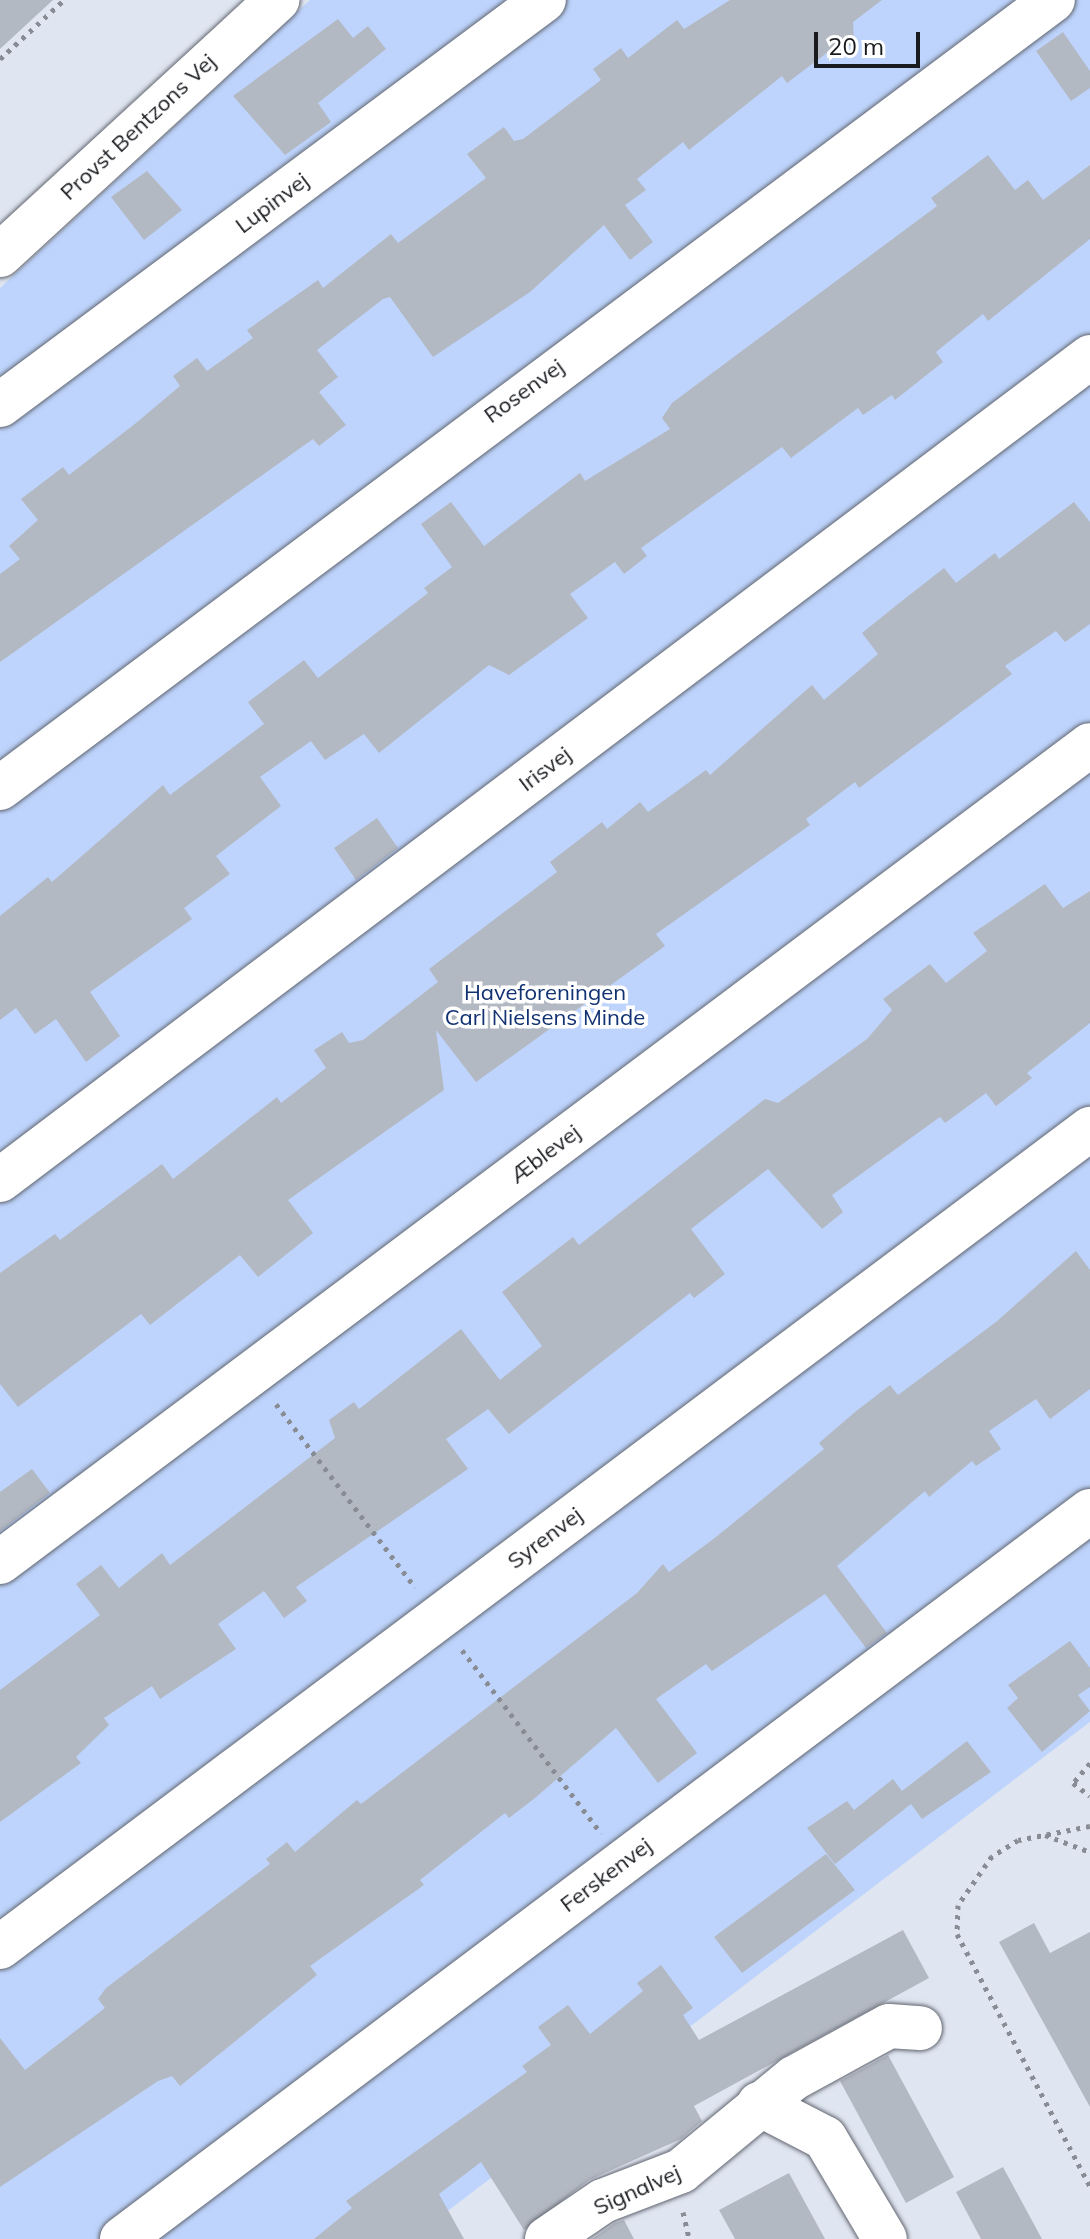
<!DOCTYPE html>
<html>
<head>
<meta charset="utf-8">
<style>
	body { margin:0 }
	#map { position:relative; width:1090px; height:2239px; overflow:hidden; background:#e0e6f1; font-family:Mulish,sans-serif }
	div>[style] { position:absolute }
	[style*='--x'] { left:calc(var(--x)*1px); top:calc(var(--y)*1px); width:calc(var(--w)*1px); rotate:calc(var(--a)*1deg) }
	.green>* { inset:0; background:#bed4fc }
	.building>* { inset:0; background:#b3b9c3 }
	.path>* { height:5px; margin-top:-2.5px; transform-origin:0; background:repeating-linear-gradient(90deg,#888c94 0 4px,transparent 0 10px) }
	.roads { filter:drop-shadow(0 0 2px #616670) drop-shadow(0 0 2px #616670) }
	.minor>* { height:44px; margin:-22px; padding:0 22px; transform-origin:22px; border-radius:22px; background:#fff }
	span { translate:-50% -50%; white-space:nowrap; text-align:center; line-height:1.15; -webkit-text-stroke:7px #fff; paint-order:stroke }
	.street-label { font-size:22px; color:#191b1f }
	.park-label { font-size:22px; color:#113272 }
	.scale { position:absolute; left:814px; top:32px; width:106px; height:36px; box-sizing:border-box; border:4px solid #191b1f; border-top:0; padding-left:10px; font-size:24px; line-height:28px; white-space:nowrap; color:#191b1f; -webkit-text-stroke:6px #fff; paint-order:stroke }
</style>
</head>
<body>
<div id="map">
	<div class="green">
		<div style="clip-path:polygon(310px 0,1090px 0,1090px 1722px,411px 2239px,0 2239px,0 288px)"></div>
	</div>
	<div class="building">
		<div style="clip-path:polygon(0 0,53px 0,0 49px)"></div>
		<div style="clip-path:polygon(730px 0,882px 0,853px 22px,854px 46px,836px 46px,787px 83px,782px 76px,689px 150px,683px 142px,637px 179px,646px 190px,625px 205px,653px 242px,630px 260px,604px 225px,530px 292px,433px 357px,390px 297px,383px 299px,317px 350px,338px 377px,319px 392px,346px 425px,319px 446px,313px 439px,0 662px,0 574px,20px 559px,9px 546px,38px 520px,21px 499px,63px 467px,69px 475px,136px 423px,180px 386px,173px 376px,197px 358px,207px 371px,253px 338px,247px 330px,318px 280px,323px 288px,391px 234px,398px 243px,486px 178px,467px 154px,504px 127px,514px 141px,523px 139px,601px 80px,593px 69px,621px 48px,628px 58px,677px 20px,684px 29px)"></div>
		<div style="clip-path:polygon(338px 19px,353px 38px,368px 26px,386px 49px,318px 103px,331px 122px,285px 155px,233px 96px)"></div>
		<div style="clip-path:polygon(1063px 32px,1090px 71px,1090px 88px,1071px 101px,1036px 51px)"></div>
		<div style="clip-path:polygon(988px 155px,1015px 190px,1028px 180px,1043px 200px,1090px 165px,1090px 239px,988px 321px,983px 314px,936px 352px,943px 362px,895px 400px,892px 395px,863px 415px,858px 408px,791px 458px,782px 447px,641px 548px,647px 556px,624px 574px,615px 562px,570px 594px,588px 618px,509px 675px,489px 665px,379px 753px,364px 734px,325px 760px,311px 741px,260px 777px,281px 806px,216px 856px,230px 874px,184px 908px,192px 919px,90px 992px,120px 1036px,86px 1062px,56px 1019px,35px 1034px,16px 1008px,0 1020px,0 916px,48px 877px,52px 882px,163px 785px,170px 795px,264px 724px,248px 702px,304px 660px,318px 678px,428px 593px,424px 588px,452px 567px,421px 524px,451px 502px,484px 546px,580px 473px,585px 481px,670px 429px,662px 418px,672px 403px,937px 206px,931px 198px)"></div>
		<div style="clip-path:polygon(147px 171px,182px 210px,144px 240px,111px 197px)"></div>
		<div style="clip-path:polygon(1074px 502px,1090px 522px,1090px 624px,1065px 642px,1056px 631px,1005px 666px,1012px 674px,859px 788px,855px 782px,806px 819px,810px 825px,656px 934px,665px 946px,476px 1082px,436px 1030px,444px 1090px,288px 1200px,313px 1233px,258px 1277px,240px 1255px,150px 1325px,141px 1314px,18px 1407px,0 1384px,0 1273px,55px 1234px,60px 1240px,162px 1164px,173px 1179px,277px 1097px,281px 1103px,326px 1068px,314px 1050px,342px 1032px,349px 1043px,363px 1040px,438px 982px,429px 969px,557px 872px,550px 862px,602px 822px,607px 829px,640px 802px,648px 812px,706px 770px,710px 775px,812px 685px,824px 700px,878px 654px,862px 633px,898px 604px,944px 568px,956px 583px,995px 553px,999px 559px)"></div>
		<div style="clip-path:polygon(377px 818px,398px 848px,356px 880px,334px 848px)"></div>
		<div style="clip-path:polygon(1045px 884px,1063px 908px,1090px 891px,1090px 1023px,1027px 1073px,1032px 1078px,996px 1106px,986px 1093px,945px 1123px,940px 1117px,832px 1195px,843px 1212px,822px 1229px,768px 1169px,691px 1229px,725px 1274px,694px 1298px,690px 1293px,509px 1434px,488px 1409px,446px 1439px,468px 1469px,296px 1587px,307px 1601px,284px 1618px,264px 1591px,218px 1624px,236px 1649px,160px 1699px,152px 1686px,104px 1718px,109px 1725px,76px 1757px,81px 1763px,0 1822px,0 1690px,100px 1615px,76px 1584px,101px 1565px,119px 1588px,162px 1553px,170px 1565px,335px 1438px,329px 1420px,354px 1402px,359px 1409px,461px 1329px,500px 1380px,542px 1346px,502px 1292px,573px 1237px,579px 1245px,765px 1099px,778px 1103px,867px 1039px,892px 1010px,883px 999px,930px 964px,946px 983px,987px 951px,973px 933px)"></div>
		<div style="clip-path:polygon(1076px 1251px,1090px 1270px,1090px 1389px,1050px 1419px,1036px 1399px,989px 1431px,1001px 1449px,976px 1466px,972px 1461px,929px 1497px,925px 1491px,837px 1566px,887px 1633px,866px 1648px,825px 1594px,712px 1671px,706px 1664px,656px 1699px,697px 1753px,658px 1783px,616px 1728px,535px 1798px,509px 1818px,505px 1813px,420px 1880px,424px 1885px,310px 1966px,317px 1975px,180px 2086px,172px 2076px,158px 2081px,0 2187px,0 2038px,25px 2070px,105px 2008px,98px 1999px,106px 1988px,270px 1864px,266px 1859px,287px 1842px,295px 1852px,357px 1800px,361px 1804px,637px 1593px,663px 1564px,669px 1572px,716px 1537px,824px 1449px,819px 1443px,855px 1412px,890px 1385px,898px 1395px,996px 1322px)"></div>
		<div style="clip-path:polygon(32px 1469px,50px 1493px,0 1531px,0 1492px)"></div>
		<div style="clip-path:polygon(1070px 1641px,1090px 1668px,1090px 1687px,1078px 1695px,1090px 1711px,1042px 1752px,1007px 1708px,1018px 1698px,1008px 1685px)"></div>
		<div style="clip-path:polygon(967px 1741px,991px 1772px,922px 1819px,911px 1804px,835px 1864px,807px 1828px,847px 1801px,854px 1810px,893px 1779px,902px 1791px)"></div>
		<div style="clip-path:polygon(826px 1854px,855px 1890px,742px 1973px,714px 1937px)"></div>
		<div style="clip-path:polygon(1034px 1923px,1050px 1953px,1090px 1932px,1090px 2107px,999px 1942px)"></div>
		<div style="clip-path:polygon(903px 1930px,929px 1978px,694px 2106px,702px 2121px,681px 2139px,589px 2180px,524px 2230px,481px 2162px,439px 2194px,464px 2239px,314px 2239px,352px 2208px,346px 2201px,527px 2072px,522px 2066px,551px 2045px,538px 2027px,568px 2005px,590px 2034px,643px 1991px,637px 1983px,661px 1965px,693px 2008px,683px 2015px,699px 2040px)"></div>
		<div style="clip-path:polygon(888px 2055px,954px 2177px,906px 2203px,840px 2081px)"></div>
		<div style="clip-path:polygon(1003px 2167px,1042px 2239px,981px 2239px,956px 2192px)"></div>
		<div style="clip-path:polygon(789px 2173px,825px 2239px,735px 2239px,719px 2210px)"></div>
		<div style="clip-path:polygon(624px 2220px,634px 2239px,592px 2239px,615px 2223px)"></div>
	</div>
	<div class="path">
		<div style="--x:0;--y:59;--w:87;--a:-42.7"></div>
		<div style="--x:276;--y:1404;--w:230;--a:52.8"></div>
		<div style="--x:462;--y:1650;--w:230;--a:52.8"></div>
		<div style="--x:1090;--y:1763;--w:26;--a:130"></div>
		<div style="--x:1073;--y:1783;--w:21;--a:37"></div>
		<div style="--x:1090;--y:1826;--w:73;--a:169"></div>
		<div style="--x:1018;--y:1840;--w:31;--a:148"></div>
		<div style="--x:992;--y:1856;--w:60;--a:124.8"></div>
		<div style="--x:958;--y:1905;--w:29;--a:92"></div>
		<div style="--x:957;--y:1934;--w:285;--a:62.2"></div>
		<div style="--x:1045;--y:1835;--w:48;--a:20.7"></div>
		<div style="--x:683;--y:2212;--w:28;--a:77"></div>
	</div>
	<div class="roads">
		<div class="minor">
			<div style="--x:0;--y:255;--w:377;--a:-42.6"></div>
			<div style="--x:0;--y:405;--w:678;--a:-36.67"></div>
			<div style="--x:0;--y:788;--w:1315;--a:-36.81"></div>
			<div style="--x:0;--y:1180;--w:1366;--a:-37.05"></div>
			<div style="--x:0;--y:1562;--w:1362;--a:-36.85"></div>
			<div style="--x:0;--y:1947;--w:1363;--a:-36.89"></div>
			<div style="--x:759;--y:2104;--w:74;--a:27.3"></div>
			<div style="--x:825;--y:2138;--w:117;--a:59.3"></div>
			<div style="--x:122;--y:2239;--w:1211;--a:-36.95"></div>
			<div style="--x:547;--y:2239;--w:68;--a:-34.2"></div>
			<div style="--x:603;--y:2201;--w:84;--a:-21"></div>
			<div style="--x:681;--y:2171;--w:146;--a:-39.5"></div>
			<div style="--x:794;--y:2078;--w:108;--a:-28.7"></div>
			<div style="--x:889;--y:2026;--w:31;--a:4"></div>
		</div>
	</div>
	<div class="street-label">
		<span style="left:138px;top:127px;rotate:-43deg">Provst Bentzons Vej</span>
		<span style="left:272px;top:203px;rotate:-37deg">Lupinvej</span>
		<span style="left:524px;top:391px;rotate:-36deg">Rosenvej</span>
		<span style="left:545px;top:769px;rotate:-37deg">Irisvej</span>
		<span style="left:545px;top:1154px;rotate:-37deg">Æblevej</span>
		<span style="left:545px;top:1538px;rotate:-37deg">Syrenvej</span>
		<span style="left:606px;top:1875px;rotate:-37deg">Ferskenvej</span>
		<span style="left:637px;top:2190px;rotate:-24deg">Signalvej</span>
	</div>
	<div class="park-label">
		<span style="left:545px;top:1005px">Haveforeningen<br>Carl Nielsens Minde</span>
	</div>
	<div class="scale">20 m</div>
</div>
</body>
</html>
